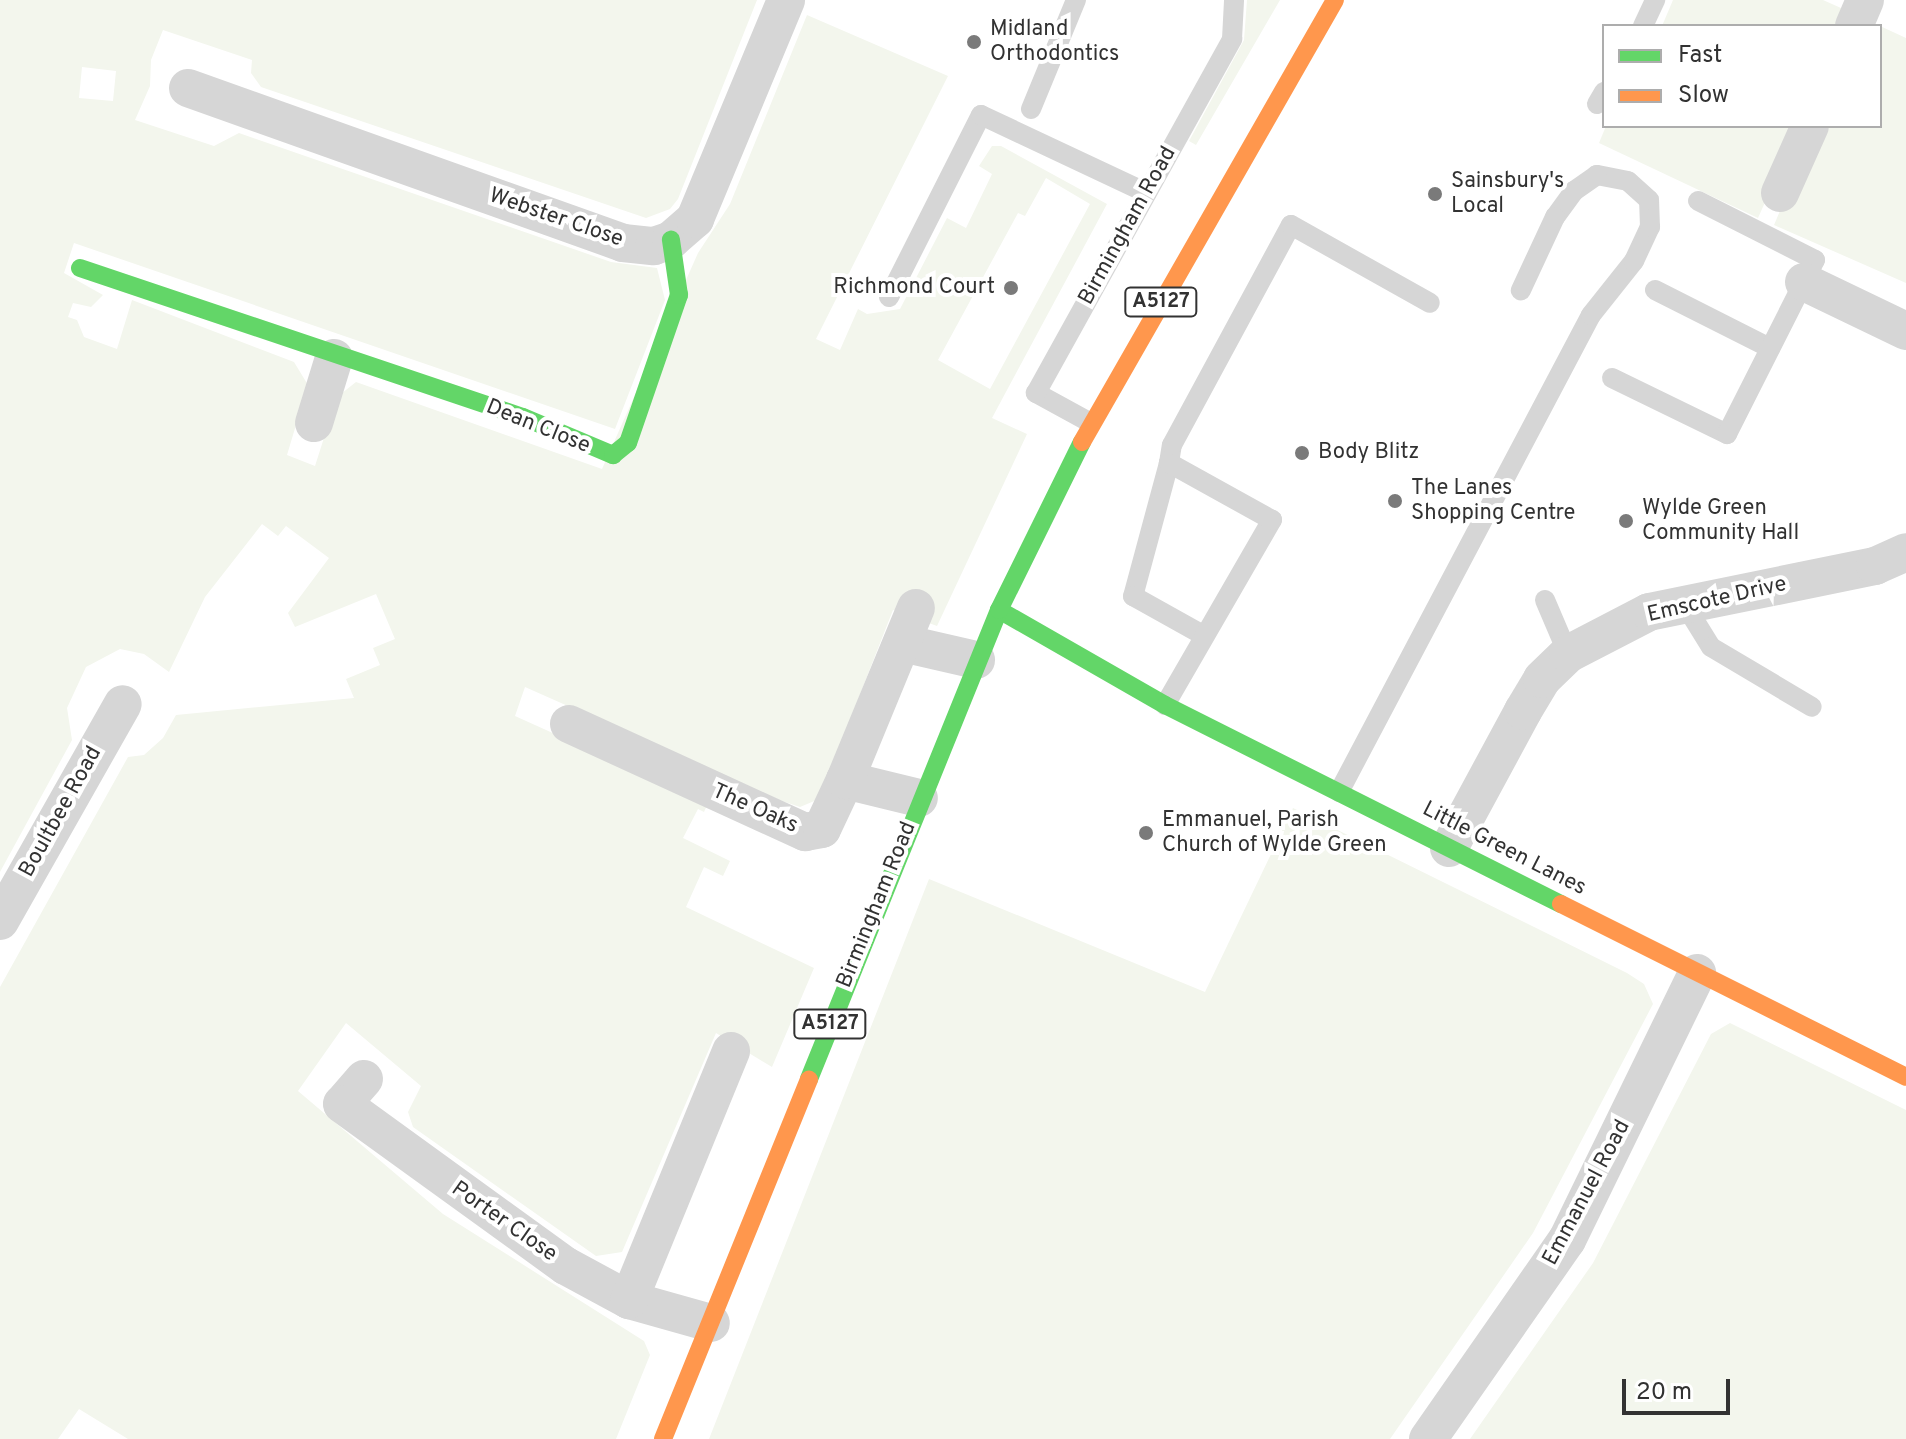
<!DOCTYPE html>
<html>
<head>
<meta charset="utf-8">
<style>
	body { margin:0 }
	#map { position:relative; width:1906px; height:1439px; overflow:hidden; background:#fff; font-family:Overpass,sans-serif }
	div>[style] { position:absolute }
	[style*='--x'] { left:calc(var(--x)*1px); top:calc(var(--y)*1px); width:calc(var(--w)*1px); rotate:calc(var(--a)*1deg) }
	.green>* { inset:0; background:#f3f6ed }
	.lane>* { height:20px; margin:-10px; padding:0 10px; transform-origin:10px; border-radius:10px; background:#d6d6d6 }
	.street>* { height:38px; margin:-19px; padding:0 19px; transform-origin:19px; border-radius:19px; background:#d6d6d6 }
	.fast>* { height:18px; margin:-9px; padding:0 9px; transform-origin:9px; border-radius:9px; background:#63d668 }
	.slow>* { height:18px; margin:-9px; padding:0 9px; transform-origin:9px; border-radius:9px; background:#ff974d }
	.dots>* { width:22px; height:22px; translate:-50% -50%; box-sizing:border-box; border:4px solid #fff; border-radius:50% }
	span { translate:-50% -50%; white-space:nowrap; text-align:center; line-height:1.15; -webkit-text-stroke:8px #fff; paint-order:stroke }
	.shield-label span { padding:2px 6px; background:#fff; border:2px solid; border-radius:6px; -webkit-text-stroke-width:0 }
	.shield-label { font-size:20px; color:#323232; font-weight:700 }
	.poi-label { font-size:22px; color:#323232 }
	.left { translate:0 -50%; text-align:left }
	.right { translate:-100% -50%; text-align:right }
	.street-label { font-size:22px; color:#323232 }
	.legend { position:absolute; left:1602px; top:24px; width:280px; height:104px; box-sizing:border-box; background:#fff; border:2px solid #adadad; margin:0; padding:10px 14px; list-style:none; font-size:24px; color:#323232 }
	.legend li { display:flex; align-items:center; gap:16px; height:40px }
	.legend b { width:40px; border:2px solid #adadad }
	.scale { position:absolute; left:1622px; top:1379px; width:108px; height:36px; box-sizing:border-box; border:4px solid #323232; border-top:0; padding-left:10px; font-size:24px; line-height:28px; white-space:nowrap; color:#323232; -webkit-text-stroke:6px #fff; paint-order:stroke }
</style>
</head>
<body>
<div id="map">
	<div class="green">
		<div style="clip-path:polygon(evenodd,0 0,757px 0,678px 199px,670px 209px,646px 218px,261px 87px,251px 73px,252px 60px,163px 30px,151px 60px,150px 86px,135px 120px,214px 146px,239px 133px,611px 262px,657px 268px,665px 300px,615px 429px,74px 243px,64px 273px,103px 295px,91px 307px,73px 303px,68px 317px,77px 320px,84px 337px,117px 349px,132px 300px,294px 362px,308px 385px,287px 455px,315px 466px,337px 397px,356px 382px,602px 469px,698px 253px,730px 204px,807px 15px,948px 76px,816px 339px,840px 350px,858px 309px,867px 314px,900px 309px,947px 218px,966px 228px,992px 174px,979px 166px,992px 146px,1001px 146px,1107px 204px,992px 418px,1027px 434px,937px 626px,893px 610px,819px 799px,800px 807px,782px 801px,525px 687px,515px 716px,708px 803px,704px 812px,698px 809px,683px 838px,730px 861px,723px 876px,704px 867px,686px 907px,814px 968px,772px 1067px,716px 1033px,622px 1252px,596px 1256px,413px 1127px,408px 1112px,421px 1086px,346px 1023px,298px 1091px,443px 1214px,644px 1341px,650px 1355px,616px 1439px,128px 1439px,79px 1409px,58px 1439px,0 1439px,0 987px,128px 757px,144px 755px,163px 738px,176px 715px,354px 698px,346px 679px,380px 665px,373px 648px,395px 639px,376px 594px,295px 627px,288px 613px,329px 558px,286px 526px,278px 536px,262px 524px,205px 597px,169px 672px,144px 654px,120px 649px,86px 667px,67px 708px,72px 740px,0 872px,0 0,82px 67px,116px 71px,113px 101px,79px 98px,82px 67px,0 0,1046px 178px,1090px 204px,990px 389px,938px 360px,1018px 213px,1025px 216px,1046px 178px)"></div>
		<div style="clip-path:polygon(1247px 0,1280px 0,1196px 145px,1189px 141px,1244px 40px)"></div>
		<div style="clip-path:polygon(1673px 0,1823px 0,1850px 12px,1844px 26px,1662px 26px)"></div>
		<div style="clip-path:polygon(1880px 26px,1906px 38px,1906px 283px,1774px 225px,1816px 126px,1880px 126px)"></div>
		<div style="clip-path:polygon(1606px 126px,1799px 126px,1758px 218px,1599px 143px)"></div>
		<div style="clip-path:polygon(1293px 808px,1627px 973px,1644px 984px,1653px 1004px,1533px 1233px,1390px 1439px,709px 1439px,929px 879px,1205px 992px)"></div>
		<div style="clip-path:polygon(1730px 1023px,1906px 1110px,1906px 1439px,1470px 1439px,1593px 1263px,1711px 1034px)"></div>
	</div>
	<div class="lane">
		<div style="--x:1643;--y:26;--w:29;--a:-65"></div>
		<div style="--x:1597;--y:104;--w:14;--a:-60"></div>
		<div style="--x:1031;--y:109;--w:118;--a:-67.6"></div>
		<div style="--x:1655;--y:290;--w:129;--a:26.8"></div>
		<div style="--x:889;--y:297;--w:204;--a:-63.2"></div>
		<div style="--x:981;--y:115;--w:183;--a:25.2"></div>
		<div style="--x:1612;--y:378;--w:128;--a:26"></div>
		<div style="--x:1727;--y:434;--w:195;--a:-63.2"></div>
		<div style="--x:1815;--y:260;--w:131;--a:-153.2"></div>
		<div style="--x:1091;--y:423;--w:63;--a:-151.4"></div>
		<div style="--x:1036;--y:393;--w:405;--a:-61"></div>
		<div style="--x:1232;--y:39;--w:39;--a:-87"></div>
		<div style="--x:1169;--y:463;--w:138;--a:105.1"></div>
		<div style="--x:1133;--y:596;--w:80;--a:29.1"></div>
		<div style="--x:1545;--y:600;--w:59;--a:66.9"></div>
		<div style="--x:1685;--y:605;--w:49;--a:58.2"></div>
		<div style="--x:1711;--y:647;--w:117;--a:30.7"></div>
		<div style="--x:1165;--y:705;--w:214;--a:-60"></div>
		<div style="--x:1272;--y:520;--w:118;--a:-151"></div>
		<div style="--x:1169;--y:463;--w:18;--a:-81"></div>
		<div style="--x:1172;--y:445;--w:250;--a:-61.6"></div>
		<div style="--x:1291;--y:225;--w:159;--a:29.3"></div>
		<div style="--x:1339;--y:792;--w:539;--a:-62.15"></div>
		<div style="--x:1591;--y:315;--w:69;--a:-51.5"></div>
		<div style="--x:1634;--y:261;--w:38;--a:-65"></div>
		<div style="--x:1650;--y:227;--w:27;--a:-92"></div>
		<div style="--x:1649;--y:200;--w:28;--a:-138"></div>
		<div style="--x:1628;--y:181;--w:32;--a:-169"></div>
		<div style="--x:1597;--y:175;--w:28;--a:145"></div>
		<div style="--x:1574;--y:191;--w:32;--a:126"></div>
		<div style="--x:1555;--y:217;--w:81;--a:115"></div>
	</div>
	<div class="street">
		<div style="--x:1854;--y:26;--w:28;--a:-67"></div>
		<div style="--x:188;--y:88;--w:462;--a:19.6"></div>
		<div style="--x:623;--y:243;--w:31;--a:6"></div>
		<div style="--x:654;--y:246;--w:18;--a:-19"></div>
		<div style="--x:671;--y:240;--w:32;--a:-41"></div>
		<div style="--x:695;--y:219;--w:237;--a:-67.4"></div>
		<div style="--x:1780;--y:193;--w:73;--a:-65.9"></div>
		<div style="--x:1804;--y:282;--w:113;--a:25.7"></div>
		<div style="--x:314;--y:423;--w:68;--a:-72.9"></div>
		<div style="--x:902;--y:643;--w:76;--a:12.9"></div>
		<div style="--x:569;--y:724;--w:260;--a:24.6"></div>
		<div style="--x:805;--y:832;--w:17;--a:-10"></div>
		<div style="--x:822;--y:829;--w:54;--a:-64.9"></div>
		<div style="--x:845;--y:780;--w:76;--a:13.7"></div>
		<div style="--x:845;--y:780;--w:186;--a:-67.6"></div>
		<div style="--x:1449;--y:848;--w:156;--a:-61.6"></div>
		<div style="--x:1523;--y:711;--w:37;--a:-59"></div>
		<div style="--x:1542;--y:679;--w:36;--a:-44"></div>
		<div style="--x:1568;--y:654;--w:91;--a:-27.4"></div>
		<div style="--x:1649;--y:612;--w:231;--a:-11.5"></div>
		<div style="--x:1875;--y:566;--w:34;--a:-24"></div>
		<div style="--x:0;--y:921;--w:249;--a:-60.5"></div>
		<div style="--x:364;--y:1079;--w:33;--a:131"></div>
		<div style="--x:342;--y:1104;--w:276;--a:35.9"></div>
		<div style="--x:566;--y:1266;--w:72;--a:28.4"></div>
		<div style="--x:629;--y:1300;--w:85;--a:15.7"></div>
		<div style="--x:629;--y:1300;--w:269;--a:-67.7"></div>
		<div style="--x:1428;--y:1439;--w:243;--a:-55.1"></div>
		<div style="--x:1567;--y:1240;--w:297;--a:-64"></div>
	</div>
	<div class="fast">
		<div style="--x:80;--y:268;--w:467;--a:18.6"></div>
		<div style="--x:523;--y:417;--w:98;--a:22.9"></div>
		<div style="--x:613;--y:455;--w:19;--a:-39"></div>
		<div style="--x:628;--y:443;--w:157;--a:-71"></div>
		<div style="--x:679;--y:295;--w:56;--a:-98.3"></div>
		<div style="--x:999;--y:610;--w:191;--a:29.8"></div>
		<div style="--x:1165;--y:705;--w:443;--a:26.7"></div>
		<div style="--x:809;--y:1079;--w:506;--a:-67.95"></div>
		<div style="--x:999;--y:610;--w:187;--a:-63.7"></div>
	</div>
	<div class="slow">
		<div style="--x:1082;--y:442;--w:509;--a:-60.21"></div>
		<div style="--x:1561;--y:904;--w:386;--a:26.6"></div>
		<div style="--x:663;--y:1439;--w:388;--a:-67.9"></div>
	</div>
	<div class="dots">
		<div style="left:974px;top:42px;background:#7a7a7a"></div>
		<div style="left:1435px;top:194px;background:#7a7a7a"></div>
		<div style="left:1011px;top:288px;background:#7a7a7a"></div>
		<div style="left:1302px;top:453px;background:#7a7a7a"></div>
		<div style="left:1395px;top:501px;background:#7a7a7a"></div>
		<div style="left:1626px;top:521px;background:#7a7a7a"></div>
		<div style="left:1146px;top:833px;background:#7a7a7a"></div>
	</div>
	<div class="shield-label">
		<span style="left:1161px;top:302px">A5127</span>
		<span style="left:830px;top:1024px">A5127</span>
	</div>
	<div class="poi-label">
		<span class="left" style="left:990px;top:42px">Midland<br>Orthodontics</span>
		<span class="left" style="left:1451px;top:194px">Sainsbury's<br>Local</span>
		<span class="right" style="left:995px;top:288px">Richmond Court</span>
		<span class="left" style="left:1318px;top:453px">Body Blitz</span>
		<span class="left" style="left:1411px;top:501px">The Lanes<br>Shopping Centre</span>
		<span class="left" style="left:1642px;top:521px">Wylde Green<br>Community Hall</span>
		<span class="left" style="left:1162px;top:833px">Emmanuel, Parish<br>Church of Wylde Green</span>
	</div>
	<div class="street-label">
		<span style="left:556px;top:218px;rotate:19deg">Webster Close</span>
		<span style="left:1128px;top:226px;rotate:-61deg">Birmingham Road</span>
		<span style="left:538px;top:427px;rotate:22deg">Dean Close</span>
		<span style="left:1717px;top:600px;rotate:-13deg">Emscote Drive</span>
		<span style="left:755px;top:809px;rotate:24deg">The Oaks</span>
		<span style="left:61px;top:812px;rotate:-61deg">Boultbee Road</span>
		<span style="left:1504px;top:849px;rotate:27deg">Little Green Lanes</span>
		<span style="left:877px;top:905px;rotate:-68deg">Birmingham Road</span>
		<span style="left:1587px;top:1193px;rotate:-62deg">Emmanuel Road</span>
		<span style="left:504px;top:1222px;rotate:35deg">Porter Close</span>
	</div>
	<ul class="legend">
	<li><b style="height:10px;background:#63d668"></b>Fast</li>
	<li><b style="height:10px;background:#ff974d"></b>Slow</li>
	</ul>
	<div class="scale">20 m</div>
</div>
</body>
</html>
